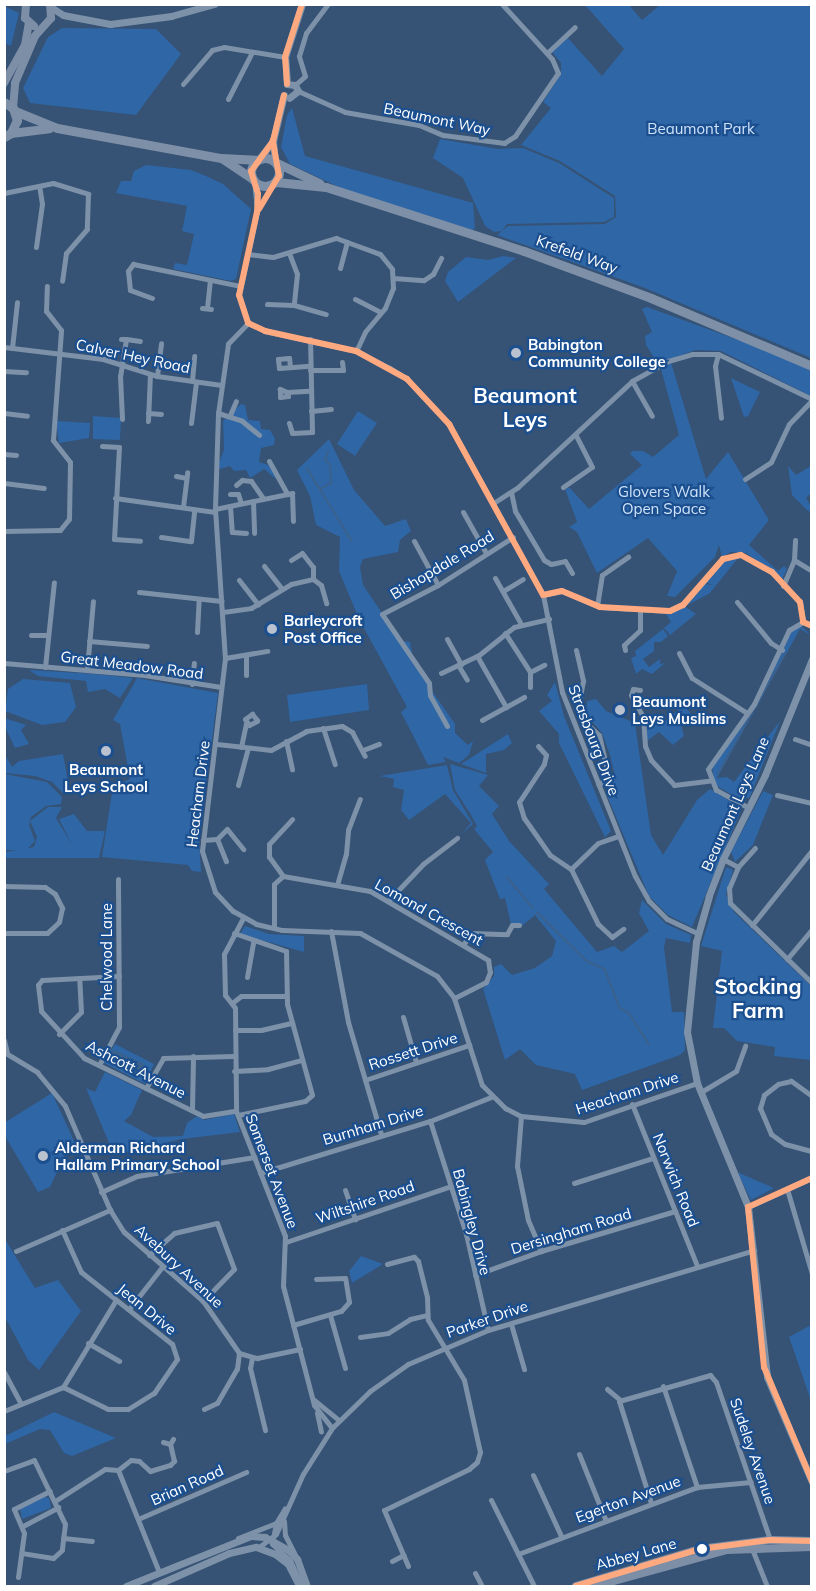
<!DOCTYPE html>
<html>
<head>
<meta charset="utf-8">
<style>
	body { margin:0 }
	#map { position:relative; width:816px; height:1591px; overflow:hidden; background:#365274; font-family:Mulish,sans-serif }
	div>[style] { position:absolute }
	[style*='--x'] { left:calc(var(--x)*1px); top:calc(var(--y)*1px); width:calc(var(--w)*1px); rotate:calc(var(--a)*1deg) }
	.green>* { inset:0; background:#2f66a5 }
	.water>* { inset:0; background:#3b618d }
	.stream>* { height:1.5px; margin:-0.75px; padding:0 0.75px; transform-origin:0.75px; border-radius:0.75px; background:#3b618d }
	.minor>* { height:5px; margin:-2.5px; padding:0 2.5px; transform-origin:2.5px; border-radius:2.5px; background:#7d92a8 }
	.tertiary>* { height:7px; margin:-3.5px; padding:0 3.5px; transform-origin:3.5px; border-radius:3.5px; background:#7d92a8 }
	.primary>* { height:8px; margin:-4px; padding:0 4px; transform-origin:4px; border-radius:4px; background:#7d8ea7 }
	.trunk>* { height:9px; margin:-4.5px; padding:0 4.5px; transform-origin:4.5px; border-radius:4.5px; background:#7e90a7 }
	.trunk>.ring { margin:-4.5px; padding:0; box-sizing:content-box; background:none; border:9px solid #7e90a7; border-radius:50% }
	.bus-1>* { height:6px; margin:-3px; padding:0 3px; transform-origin:3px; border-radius:3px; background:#ffa980 }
	.dots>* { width:16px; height:16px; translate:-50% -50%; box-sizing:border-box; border:3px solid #1b4f8f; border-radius:50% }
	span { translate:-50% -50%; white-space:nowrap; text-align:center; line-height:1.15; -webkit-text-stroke:4.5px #1b4f8f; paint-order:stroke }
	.street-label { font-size:15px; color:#fff }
	.park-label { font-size:15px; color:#cfe3fa }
	.poi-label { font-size:15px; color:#fff; font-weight:700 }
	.left { translate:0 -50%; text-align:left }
	.district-label { font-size:21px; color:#fff; font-weight:700 }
	.frame { position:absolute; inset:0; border:6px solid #fff; pointer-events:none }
</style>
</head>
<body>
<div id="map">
	<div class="green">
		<div style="clip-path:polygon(585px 5px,629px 5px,642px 20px,660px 5px,811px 5px,811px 358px,645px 288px,497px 235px,508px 226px,605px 224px,616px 217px,615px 196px,560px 161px,521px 145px,551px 108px,543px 102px,561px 74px,561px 63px,552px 52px,568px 38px,602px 76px,624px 49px)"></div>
		<div style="clip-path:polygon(4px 6px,19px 13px,11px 46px,5px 43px)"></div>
		<div style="clip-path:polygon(62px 28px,156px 29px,181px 54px,136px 115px,30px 103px,23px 88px,48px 37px)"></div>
		<div style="clip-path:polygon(292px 108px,305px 156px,473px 203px,475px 228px,472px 231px,345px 190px,290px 164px,281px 147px,287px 115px)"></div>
		<div style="clip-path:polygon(440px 139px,498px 149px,523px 148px,559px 163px,614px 198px,614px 217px,604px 222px,507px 224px,502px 231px,494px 232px,485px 226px,463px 178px,433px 158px)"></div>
		<div style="clip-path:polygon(146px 165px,191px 170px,206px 176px,223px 184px,251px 209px,236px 279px,231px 281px,173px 269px,175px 263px,187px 265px,194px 234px,182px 231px,187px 206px,116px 193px,121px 181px,131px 181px,134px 171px)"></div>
		<div style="clip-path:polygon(503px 256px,516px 258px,458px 302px,445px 281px,448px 272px,466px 257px,488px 260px)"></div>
		<div style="clip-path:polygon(647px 307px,783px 356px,811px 371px,811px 396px,721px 351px,696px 350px,670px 359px,706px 479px,728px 452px,769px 520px,749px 545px,778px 571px,784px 566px,787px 569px,782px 580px,746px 553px,731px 552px,722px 557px,719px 545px,715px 557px,675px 597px,667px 596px,677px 571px,648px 538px,597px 573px,577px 532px,569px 527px,577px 522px,565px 489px,570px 488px,589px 509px,642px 465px,630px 454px,632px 451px,643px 451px,653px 457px,679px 435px,661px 369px,646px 345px,645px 336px,652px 332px,642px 309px)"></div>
		<div style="clip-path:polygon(731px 378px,760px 392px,748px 416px,744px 417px)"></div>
		<div style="clip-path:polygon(241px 404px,245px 405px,248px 420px,260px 421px,261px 429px,270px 430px,275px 439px,274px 445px,261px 448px,259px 462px,271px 466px,276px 479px,264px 469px,250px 478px,246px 470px,234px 471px,230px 466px,220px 469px,218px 465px,224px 450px,223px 421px)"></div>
		<div style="clip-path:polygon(358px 411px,377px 423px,355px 456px,337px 444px)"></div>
		<div style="clip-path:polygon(93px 416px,121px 418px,120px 440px,93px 439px)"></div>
		<div style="clip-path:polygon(56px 421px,90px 423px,89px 438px,59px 443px)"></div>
		<div style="clip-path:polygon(329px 439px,354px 490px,385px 526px,406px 519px,411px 531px,400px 540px,398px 552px,363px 559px,360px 567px,363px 585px,401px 641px,410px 642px,414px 665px,455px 724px,455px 733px,468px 745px,473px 741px,469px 755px,459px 763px,443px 757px,446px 762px,428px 765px,401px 712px,407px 707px,359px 619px,339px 571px,340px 537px,316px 525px,310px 496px,297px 470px)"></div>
		<div style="clip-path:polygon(788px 466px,796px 475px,811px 466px,811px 493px,806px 498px,811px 506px,809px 512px,792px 495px)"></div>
		<div style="clip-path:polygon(738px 558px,710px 593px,688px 605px,705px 584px,714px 585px,706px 583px,724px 561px)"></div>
		<div style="clip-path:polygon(686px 607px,696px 614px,670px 635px,664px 628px,671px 622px,666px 614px)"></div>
		<div style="clip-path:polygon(801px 626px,811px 635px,800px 629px,717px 778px,727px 777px,734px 782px,780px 721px,750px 797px,741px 800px,715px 785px,712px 767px,756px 706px,792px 631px)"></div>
		<div style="clip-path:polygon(663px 629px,668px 636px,661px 642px,654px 642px,654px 651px,643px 659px,649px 667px,660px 659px,660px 664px,665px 663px,652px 674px,642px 669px,636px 674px,631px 658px,636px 656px,635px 651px)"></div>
		<div style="clip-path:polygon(29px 670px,96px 674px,133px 678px,120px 698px,105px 689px,88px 692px,86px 681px,38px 676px)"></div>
		<div style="clip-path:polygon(137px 678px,218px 693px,199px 840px,201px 872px,192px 871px,188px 865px,102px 857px,113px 786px,130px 779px,120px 724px,113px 720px)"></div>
		<div style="clip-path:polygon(23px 679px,70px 683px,76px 707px,65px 722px,42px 725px,5px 711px,8px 689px)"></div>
		<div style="clip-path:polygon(555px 682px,564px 716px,611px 831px,605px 837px,559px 743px,559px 734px,539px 711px,552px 701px,547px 695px)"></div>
		<div style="clip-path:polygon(367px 684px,369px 710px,290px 722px,287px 695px)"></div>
		<div style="clip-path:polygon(596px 699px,606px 711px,635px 723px,651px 835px,663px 855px,697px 800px,710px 789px,738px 806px,740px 813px,692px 927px,668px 915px,649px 896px,630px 851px,606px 793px,615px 777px,610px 755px,602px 733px,586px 715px,587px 701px)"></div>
		<div style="clip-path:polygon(684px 705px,692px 715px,681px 724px,684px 736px,673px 745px,659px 732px,647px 741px,647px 729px,660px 716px,665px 721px)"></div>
		<div style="clip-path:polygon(4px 718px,26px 725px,21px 730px,29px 744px,15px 748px,5px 727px)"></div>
		<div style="clip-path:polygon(508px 734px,512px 743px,504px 750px,486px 754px,486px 773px,461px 764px)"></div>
		<div style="clip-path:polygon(63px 754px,70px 792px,63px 793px,52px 782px,35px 776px,5px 773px,5px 755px,12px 767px,19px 761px)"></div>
		<div style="clip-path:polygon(450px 764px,488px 775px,479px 786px,499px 806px,492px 814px,509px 841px,549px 884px,544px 889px,597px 952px,614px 946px,622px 952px,649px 931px,639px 913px,642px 900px,666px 924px,691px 935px,690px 943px,666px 938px,664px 947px,672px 1012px,684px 1012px,685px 1050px,680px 1055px,582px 1090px,575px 1074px,536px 1065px,520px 1049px,505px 1060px,483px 989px,494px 976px,494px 967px,501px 964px,512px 975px,535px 968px,552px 956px,556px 941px,535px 915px,518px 929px,511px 924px,505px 898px,500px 899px,485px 860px,493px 852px,474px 829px,477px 826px,471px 815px,455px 790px)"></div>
		<div style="clip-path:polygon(447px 765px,453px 790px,473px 824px,460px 835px,471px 823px,445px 794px,409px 820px,401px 810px,404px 790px,393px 787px,394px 779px,380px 776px)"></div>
		<div style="clip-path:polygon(5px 774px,47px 782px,62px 797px,61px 804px,46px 806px,31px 817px,29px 825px,35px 841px,26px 850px,5px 850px)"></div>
		<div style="clip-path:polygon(763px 791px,773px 795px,753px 845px,735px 862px,731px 852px)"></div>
		<div style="clip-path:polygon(48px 807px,62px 807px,56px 818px,72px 845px,59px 819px,74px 814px,87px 831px,105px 831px,99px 858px,5px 858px,5px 852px,34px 847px,37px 837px,30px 821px)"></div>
		<div style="clip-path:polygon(726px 867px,733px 870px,726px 895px,734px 912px,811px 986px,811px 1060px,774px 1056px,775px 1047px,737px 1041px,724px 1028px,713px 1028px,722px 951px,701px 946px)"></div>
		<div style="clip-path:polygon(245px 926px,269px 934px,304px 936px,304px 952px,240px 934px)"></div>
		<div style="clip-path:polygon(115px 1044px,154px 1064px,145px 1084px,104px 1063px)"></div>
		<div style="clip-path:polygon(105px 1072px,142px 1090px,131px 1115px,124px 1121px,153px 1137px,183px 1136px,187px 1123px,197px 1116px,204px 1120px,234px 1114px,240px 1132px,182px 1139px,114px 1155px,86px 1088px,95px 1092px)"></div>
		<div style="clip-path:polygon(52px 1093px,75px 1143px,68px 1148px,50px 1187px,38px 1192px,5px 1136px,4px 1123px)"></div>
		<div style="clip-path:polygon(737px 1172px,774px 1188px,751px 1200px)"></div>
		<div style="clip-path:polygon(6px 1241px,35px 1288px,58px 1280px,81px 1311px,39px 1370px,28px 1360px,5px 1317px)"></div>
		<div style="clip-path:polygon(361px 1256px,383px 1264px,352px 1283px,349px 1271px)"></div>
		<div style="clip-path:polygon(811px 1325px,811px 1401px,789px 1337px)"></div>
		<div style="clip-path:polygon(54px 1412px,116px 1438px,72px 1456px,64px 1453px,50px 1430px,40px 1429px,5px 1444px,5px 1436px)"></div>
		<div style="clip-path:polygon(45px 1497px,49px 1498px,51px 1508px,22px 1519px,20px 1509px)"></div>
	</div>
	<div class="water">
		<div style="clip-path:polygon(114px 1050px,144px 1064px,144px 1075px,122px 1070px,114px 1063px,111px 1054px)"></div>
	</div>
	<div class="stream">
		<div style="--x:307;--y:468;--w:86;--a:58.3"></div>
		<div style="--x:321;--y:489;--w:12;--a:-31"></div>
		<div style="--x:331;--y:483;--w:18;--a:-93"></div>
		<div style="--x:330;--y:465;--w:7;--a:-135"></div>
		<div style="--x:325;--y:460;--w:9;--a:-69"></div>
		<div style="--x:718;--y:774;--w:137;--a:-60.8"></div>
		<div style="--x:507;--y:877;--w:40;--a:50"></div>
		<div style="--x:537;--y:912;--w:70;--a:44.4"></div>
		<div style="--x:587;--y:961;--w:20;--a:24"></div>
		<div style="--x:605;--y:969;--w:42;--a:69"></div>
		<div style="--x:620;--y:1008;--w:10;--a:29"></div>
		<div style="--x:629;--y:1013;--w:37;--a:57"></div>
	</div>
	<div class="minor">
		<div style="--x:547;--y:53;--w:38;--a:-43"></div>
		<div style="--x:183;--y:84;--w:45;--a:-49.5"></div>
		<div style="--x:212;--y:50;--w:12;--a:-14"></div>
		<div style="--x:224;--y:47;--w:62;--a:9.3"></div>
		<div style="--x:295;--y:85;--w:13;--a:-42"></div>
		<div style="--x:305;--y:76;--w:21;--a:-107"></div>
		<div style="--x:299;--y:56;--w:24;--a:-73"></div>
		<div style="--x:306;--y:33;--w:36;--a:-53"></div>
		<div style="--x:298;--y:91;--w:51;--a:24.1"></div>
		<div style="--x:345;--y:112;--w:75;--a:10"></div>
		<div style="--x:419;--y:125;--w:26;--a:23"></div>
		<div style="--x:443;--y:135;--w:62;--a:7.5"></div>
		<div style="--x:504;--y:143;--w:13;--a:-32"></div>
		<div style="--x:515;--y:136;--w:76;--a:-55.7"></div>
		<div style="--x:558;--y:73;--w:15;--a:-113"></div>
		<div style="--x:552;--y:59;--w:74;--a:-132.3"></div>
		<div style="--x:228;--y:99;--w:53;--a:-62.9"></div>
		<div style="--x:254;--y:181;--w:31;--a:84"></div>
		<div style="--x:257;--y:212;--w:85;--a:102.2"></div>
		<div style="--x:239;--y:295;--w:29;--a:72"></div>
		<div style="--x:248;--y:323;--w:19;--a:25"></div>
		<div style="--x:265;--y:331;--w:93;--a:12.4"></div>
		<div style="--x:356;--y:351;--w:38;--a:27"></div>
		<div style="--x:390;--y:368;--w:20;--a:33"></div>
		<div style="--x:407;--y:379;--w:62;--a:47"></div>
		<div style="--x:449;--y:424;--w:195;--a:61.2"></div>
		<div style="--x:543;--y:595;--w:99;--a:78.9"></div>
		<div style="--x:562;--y:692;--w:198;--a:68.4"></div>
		<div style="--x:635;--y:876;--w:29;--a:61"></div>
		<div style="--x:649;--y:901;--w:25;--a:45"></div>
		<div style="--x:667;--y:919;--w:33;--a:25"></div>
		<div style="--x:4;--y:193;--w:50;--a:-11.5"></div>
		<div style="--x:53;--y:183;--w:37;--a:17"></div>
		<div style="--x:88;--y:194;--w:35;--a:92"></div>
		<div style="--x:87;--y:229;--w:32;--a:131"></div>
		<div style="--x:66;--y:253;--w:28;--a:98"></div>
		<div style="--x:259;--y:208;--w:28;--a:-60"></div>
		<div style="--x:36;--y:247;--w:43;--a:-82.1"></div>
		<div style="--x:42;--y:204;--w:18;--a:-99"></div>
		<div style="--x:289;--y:253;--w:22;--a:69"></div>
		<div style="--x:297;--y:274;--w:31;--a:96"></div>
		<div style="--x:294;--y:305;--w:33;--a:16"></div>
		<div style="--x:248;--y:254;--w:25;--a:7"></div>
		<div style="--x:273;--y:257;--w:66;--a:-16.8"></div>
		<div style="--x:336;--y:238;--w:47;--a:20"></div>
		<div style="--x:380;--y:254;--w:19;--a:51"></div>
		<div style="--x:392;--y:269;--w:19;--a:87"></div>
		<div style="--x:393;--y:288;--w:22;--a:112"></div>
		<div style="--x:385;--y:308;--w:31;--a:130"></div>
		<div style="--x:365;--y:332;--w:21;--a:115"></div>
		<div style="--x:340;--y:268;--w:27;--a:-75"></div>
		<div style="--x:393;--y:278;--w:31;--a:4"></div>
		<div style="--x:424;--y:280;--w:11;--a:-34"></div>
		<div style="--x:433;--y:274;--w:18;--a:-63"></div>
		<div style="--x:152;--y:298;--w:23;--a:-160"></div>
		<div style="--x:130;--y:290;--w:19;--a:-96"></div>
		<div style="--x:128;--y:271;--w:9;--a:-54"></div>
		<div style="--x:133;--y:264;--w:109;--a:11.6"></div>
		<div style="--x:355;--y:299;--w:29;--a:27"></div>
		<div style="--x:267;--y:304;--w:27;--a:2"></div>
		<div style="--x:202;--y:308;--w:9;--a:6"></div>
		<div style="--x:207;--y:308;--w:28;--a:-84"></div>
		<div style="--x:248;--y:323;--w:29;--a:134"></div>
		<div style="--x:228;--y:344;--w:70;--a:98.2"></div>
		<div style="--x:218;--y:413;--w:96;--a:91.8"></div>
		<div style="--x:215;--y:509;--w:149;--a:86.2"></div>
		<div style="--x:225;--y:658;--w:194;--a:96.8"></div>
		<div style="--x:202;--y:851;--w:43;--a:72.4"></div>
		<div style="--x:215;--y:892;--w:26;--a:47"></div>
		<div style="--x:233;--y:911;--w:26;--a:29"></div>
		<div style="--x:256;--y:924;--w:27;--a:13"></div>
		<div style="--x:282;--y:930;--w:78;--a:2.2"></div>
		<div style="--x:360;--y:933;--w:88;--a:29.2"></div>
		<div style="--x:437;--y:976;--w:28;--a:52"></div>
		<div style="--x:454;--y:998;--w:91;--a:72.2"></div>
		<div style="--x:482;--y:1085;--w:33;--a:45"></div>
		<div style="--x:505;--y:1108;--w:18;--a:27"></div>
		<div style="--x:521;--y:1116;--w:63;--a:5.4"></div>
		<div style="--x:584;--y:1122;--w:120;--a:-19"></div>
		<div style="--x:121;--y:339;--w:5;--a:0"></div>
		<div style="--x:126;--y:339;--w:37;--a:99"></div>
		<div style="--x:120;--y:376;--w:43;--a:87.3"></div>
		<div style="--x:126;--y:339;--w:14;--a:8"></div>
		<div style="--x:4;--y:347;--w:100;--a:6.9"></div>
		<div style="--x:103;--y:359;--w:57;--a:17.5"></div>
		<div style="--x:157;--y:376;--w:65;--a:8"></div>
		<div style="--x:12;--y:348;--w:46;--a:-83.8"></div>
		<div style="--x:718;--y:354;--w:12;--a:104"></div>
		<div style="--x:715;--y:366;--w:52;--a:83.4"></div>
		<div style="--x:290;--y:367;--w:9;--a:-96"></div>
		<div style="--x:289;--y:358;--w:11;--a:175"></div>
		<div style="--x:278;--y:359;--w:9;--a:84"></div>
		<div style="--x:279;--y:368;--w:31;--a:-4"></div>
		<div style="--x:310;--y:370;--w:33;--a:0"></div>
		<div style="--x:343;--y:370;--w:8;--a:-97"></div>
		<div style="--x:4;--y:371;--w:22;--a:3"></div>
		<div style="--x:157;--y:376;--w:33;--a:-83"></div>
		<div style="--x:192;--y:381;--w:25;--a:-85"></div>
		<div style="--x:632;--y:381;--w:40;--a:60.3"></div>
		<div style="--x:287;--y:392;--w:8;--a:-157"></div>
		<div style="--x:280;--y:389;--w:8;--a:90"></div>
		<div style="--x:280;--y:397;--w:8;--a:-7"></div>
		<div style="--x:288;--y:396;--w:4;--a:-104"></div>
		<div style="--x:287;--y:392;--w:22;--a:-3"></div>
		<div style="--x:311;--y:411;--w:20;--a:-6"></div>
		<div style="--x:4;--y:413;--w:23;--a:7"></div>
		<div style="--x:148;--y:413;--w:13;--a:4"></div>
		<div style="--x:218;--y:413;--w:25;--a:18"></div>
		<div style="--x:242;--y:421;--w:22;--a:39"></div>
		<div style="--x:230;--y:415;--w:15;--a:-67"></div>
		<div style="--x:148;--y:421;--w:47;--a:-87.6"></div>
		<div style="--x:191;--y:423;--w:41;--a:-83"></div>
		<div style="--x:289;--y:423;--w:10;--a:73"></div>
		<div style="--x:292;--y:433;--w:20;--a:-3"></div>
		<div style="--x:312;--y:432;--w:93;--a:-91.2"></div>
		<div style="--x:102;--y:446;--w:17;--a:3"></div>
		<div style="--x:119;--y:447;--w:92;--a:93.1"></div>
		<div style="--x:114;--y:539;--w:26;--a:4"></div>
		<div style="--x:4;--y:454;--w:12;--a:5"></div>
		<div style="--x:269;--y:461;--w:38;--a:61"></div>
		<div style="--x:176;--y:476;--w:10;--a:11"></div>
		<div style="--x:745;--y:479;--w:31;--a:-33"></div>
		<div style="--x:771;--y:462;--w:42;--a:-64.7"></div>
		<div style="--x:789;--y:424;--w:33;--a:-46"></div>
		<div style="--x:4;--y:483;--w:40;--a:7.1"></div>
		<div style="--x:236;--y:485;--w:8;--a:-40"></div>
		<div style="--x:242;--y:480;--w:9;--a:6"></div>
		<div style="--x:251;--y:481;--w:21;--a:55"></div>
		<div style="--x:563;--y:487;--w:35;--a:-35"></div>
		<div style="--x:592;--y:467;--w:36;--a:-117"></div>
		<div style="--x:511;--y:492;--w:19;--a:78"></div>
		<div style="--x:515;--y:511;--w:57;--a:59.4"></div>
		<div style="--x:544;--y:560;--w:8;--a:30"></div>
		<div style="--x:551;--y:564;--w:14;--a:-12"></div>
		<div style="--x:565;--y:561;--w:14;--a:60"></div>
		<div style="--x:230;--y:494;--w:8;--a:0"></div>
		<div style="--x:238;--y:494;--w:9;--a:72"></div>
		<div style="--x:115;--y:498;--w:101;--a:8"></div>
		<div style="--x:253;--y:501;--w:32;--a:88"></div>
		<div style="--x:495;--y:502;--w:27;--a:-33"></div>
		<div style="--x:518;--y:487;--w:156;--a:-42.9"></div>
		<div style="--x:632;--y:381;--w:41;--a:-29.1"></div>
		<div style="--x:668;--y:361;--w:25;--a:-16"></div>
		<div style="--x:692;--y:354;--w:26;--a:0"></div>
		<div style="--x:718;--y:354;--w:104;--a:25.6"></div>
		<div style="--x:230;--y:506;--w:26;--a:86"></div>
		<div style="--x:232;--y:532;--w:14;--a:4"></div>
		<div style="--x:183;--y:507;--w:35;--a:-83"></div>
		<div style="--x:215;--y:509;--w:79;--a:-11.7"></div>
		<div style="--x:292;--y:493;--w:28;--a:88"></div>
		<div style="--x:463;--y:512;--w:47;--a:60.7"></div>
		<div style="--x:4;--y:531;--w:56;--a:-1"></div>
		<div style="--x:60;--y:530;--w:14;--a:-51"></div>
		<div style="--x:69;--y:519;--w:57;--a:-89"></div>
		<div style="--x:70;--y:462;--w:28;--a:-128"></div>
		<div style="--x:53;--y:440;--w:110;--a:-85.8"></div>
		<div style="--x:61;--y:330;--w:24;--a:-128"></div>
		<div style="--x:46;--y:311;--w:25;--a:-88"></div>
		<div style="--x:161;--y:537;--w:30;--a:8"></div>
		<div style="--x:191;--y:541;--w:30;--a:-84"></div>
		<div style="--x:414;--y:541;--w:50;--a:61.4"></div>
		<div style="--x:291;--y:560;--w:13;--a:-32"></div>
		<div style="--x:302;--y:553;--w:18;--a:52"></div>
		<div style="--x:313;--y:567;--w:12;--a:90"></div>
		<div style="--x:794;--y:560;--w:21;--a:31"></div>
		<div style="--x:264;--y:566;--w:29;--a:52"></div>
		<div style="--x:495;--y:578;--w:53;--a:60.5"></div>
		<div style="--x:239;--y:580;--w:31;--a:52"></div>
		<div style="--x:783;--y:586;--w:28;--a:-67"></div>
		<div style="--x:794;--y:560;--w:20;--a:-87"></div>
		<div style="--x:503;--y:591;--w:23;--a:-31"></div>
		<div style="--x:139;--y:592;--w:83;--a:6.2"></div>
		<div style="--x:543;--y:595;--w:19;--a:-12"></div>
		<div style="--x:562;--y:591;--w:41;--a:22.8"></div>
		<div style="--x:600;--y:607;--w:70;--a:3.3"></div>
		<div style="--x:670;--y:611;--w:14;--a:-25"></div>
		<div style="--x:683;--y:605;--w:61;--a:-49"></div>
		<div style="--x:723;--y:559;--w:18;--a:-13"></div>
		<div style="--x:741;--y:555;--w:35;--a:29"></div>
		<div style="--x:772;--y:572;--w:41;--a:47"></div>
		<div style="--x:800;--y:602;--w:20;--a:81"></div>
		<div style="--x:803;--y:622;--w:10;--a:24"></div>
		<div style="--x:737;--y:602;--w:53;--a:50.3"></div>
		<div style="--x:771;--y:643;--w:13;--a:32"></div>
		<div style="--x:597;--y:606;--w:31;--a:-81"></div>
		<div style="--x:602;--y:575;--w:32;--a:-35"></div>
		<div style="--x:223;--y:612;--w:28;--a:-8"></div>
		<div style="--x:251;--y:608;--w:47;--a:-31"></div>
		<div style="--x:291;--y:584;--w:23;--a:-13"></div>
		<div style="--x:313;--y:579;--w:10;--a:37"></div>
		<div style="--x:321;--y:585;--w:19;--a:74"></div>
		<div style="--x:197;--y:632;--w:33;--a:-87"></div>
		<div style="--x:505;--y:633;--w:46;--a:57.3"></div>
		<div style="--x:31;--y:635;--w:17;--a:0"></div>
		<div style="--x:447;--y:639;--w:29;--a:61"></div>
		<div style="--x:89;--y:641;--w:58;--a:4.9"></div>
		<div style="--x:576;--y:650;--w:32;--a:77"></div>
		<div style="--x:583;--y:681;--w:25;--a:101"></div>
		<div style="--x:578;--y:706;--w:17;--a:66"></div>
		<div style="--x:585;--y:722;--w:19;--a:43"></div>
		<div style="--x:599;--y:735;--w:35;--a:77"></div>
		<div style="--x:607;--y:769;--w:9;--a:90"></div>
		<div style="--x:607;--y:778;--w:11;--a:142"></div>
		<div style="--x:625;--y:650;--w:5;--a:-101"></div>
		<div style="--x:624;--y:645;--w:22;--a:-43"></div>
		<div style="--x:640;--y:630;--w:19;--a:-90"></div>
		<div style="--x:679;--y:653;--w:28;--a:63"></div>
		<div style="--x:692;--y:678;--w:65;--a:32.5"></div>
		<div style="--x:477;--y:656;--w:59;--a:60.4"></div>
		<div style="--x:246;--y:657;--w:18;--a:90"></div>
		<div style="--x:225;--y:658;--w:43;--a:-9.5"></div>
		<div style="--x:4;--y:663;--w:141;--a:4.9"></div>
		<div style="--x:144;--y:675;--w:78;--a:8.9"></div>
		<div style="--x:458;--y:665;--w:17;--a:59"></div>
		<div style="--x:45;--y:667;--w:85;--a:-84"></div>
		<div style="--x:87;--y:669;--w:68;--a:-85"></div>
		<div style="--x:441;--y:673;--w:42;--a:-25.3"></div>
		<div style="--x:479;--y:655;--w:45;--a:-38.7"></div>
		<div style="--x:514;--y:627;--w:36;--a:-13"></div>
		<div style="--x:192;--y:684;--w:21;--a:-85"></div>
		<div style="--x:530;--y:687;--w:15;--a:-90"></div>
		<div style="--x:530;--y:672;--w:16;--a:-27"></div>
		<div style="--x:640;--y:690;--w:7;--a:-172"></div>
		<div style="--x:633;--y:689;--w:6;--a:108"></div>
		<div style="--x:631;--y:695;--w:25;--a:61"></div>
		<div style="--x:643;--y:717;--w:29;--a:86"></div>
		<div style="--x:645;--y:746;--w:15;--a:67"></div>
		<div style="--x:651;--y:760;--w:34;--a:47"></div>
		<div style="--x:674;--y:785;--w:35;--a:-7"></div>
		<div style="--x:482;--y:720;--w:48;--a:-28.7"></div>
		<div style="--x:257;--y:721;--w:9;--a:153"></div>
		<div style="--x:249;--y:725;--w:7;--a:-124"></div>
		<div style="--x:245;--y:719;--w:9;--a:-36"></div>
		<div style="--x:252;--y:714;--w:8;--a:50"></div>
		<div style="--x:447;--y:726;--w:35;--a:-119"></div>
		<div style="--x:430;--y:695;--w:12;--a:-95"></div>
		<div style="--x:429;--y:683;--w:83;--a:-124.3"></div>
		<div style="--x:382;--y:614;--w:63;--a:-27.4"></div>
		<div style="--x:438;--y:585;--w:89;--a:-32.6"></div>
		<div style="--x:323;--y:728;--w:38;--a:72"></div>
		<div style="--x:795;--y:739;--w:18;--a:19"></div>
		<div style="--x:286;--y:741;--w:29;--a:78"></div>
		<div style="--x:217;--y:744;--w:54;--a:6.3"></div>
		<div style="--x:271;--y:750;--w:40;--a:-28"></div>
		<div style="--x:306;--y:731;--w:36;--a:-8"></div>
		<div style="--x:342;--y:726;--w:12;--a:31"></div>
		<div style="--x:352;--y:732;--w:27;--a:62"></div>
		<div style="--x:538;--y:746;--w:12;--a:48"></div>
		<div style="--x:546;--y:755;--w:9;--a:103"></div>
		<div style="--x:544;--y:764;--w:45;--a:123.3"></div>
		<div style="--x:519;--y:802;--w:17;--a:73"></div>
		<div style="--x:524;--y:818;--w:45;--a:54.9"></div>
		<div style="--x:550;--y:855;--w:25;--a:34"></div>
		<div style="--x:571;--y:869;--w:61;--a:63.9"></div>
		<div style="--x:598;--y:924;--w:19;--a:43"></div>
		<div style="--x:612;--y:937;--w:14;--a:-36"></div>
		<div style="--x:241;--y:747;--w:25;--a:-78"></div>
		<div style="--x:363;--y:750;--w:17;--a:-21"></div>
		<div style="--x:238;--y:785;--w:38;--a:-75"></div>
		<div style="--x:777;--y:795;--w:36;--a:13"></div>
		<div style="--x:749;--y:808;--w:38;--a:-151"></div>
		<div style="--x:716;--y:790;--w:22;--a:-111"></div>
		<div style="--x:708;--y:769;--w:80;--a:-54.7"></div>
		<div style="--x:754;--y:704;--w:82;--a:-64.7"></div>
		<div style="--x:789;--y:630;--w:16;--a:-30"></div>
		<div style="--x:217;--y:839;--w:24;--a:68"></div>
		<div style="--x:203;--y:840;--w:14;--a:-4"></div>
		<div style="--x:217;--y:839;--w:14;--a:-45"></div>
		<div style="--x:227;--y:829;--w:26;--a:51"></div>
		<div style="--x:755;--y:848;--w:25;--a:132"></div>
		<div style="--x:738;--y:867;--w:23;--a:113"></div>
		<div style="--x:729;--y:888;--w:15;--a:86"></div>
		<div style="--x:730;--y:903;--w:115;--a:44.3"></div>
		<div style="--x:723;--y:859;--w:17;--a:28"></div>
		<div style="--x:571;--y:869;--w:37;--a:-44"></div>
		<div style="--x:598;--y:843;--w:21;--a:-19"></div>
		<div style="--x:283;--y:876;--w:24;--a:-126"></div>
		<div style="--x:269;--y:857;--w:13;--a:-90"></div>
		<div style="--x:269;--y:844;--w:34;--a:-47"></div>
		<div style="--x:337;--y:885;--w:32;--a:-74"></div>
		<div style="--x:346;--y:854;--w:24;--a:-85"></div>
		<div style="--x:348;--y:830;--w:33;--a:-69"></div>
		<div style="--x:4;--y:886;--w:41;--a:1.4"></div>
		<div style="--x:45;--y:887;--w:12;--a:35"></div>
		<div style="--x:55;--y:894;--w:16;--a:63"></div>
		<div style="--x:62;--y:908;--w:14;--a:102"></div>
		<div style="--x:59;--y:922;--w:16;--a:137"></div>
		<div style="--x:47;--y:933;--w:43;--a:180"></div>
		<div style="--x:388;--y:901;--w:51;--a:-46.6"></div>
		<div style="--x:423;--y:864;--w:43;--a:-37.4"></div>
		<div style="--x:243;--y:918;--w:41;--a:117.8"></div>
		<div style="--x:224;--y:954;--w:41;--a:88.6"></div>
		<div style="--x:225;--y:995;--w:16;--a:52"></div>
		<div style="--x:235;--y:1008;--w:103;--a:89.4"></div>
		<div style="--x:236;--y:1111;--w:134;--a:68.6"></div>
		<div style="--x:285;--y:1236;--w:50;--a:92.3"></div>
		<div style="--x:283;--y:1286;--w:123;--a:75.4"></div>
		<div style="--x:314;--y:1405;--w:29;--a:52"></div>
		<div style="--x:752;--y:925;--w:96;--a:-51.3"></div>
		<div style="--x:274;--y:928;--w:44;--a:-90"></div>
		<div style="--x:274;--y:884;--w:12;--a:-42"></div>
		<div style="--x:283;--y:876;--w:88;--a:9.8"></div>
		<div style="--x:370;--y:891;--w:137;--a:30.3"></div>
		<div style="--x:488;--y:960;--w:12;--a:81"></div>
		<div style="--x:490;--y:972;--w:11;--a:112"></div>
		<div style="--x:486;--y:982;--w:36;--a:153"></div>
		<div style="--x:331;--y:931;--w:93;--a:79.4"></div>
		<div style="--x:348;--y:1022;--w:117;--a:73.6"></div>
		<div style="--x:234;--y:933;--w:55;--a:19.1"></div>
		<div style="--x:286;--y:951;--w:53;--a:88.9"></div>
		<div style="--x:287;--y:1004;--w:94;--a:74.6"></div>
		<div style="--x:312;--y:1095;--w:9;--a:139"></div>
		<div style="--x:305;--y:1101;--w:68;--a:168.2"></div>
		<div style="--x:463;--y:945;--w:14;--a:-56"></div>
		<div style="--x:471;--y:933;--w:36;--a:2"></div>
		<div style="--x:507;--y:934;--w:10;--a:-61"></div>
		<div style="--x:512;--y:925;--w:7;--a:0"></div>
		<div style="--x:787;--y:959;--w:39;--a:-50"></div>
		<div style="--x:119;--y:976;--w:77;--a:177"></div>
		<div style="--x:42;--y:980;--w:6;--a:129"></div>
		<div style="--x:38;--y:985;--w:26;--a:83"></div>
		<div style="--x:41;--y:1011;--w:64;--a:47.5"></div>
		<div style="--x:84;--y:1058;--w:132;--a:26"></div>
		<div style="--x:203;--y:1116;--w:33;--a:-9"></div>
		<div style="--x:247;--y:977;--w:35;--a:-80"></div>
		<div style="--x:232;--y:1003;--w:11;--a:-38"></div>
		<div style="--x:241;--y:996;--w:45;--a:0"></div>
		<div style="--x:403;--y:1017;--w:47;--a:73.9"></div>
		<div style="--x:235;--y:1030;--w:26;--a:0"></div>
		<div style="--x:261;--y:1030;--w:32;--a:-13"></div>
		<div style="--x:59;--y:1034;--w:31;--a:-45"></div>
		<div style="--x:81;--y:1012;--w:34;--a:-93"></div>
		<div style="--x:4;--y:1040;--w:13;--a:77"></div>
		<div style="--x:4;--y:1052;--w:39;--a:31"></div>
		<div style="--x:37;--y:1072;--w:44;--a:50.5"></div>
		<div style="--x:65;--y:1106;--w:113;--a:66.6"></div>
		<div style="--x:110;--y:1210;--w:26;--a:58"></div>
		<div style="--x:124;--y:1232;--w:105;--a:41.1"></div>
		<div style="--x:203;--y:1301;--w:63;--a:55.3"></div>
		<div style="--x:239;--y:1353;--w:19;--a:16"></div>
		<div style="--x:257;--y:1358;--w:44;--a:-11.8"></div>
		<div style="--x:99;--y:1065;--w:43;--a:-62.2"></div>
		<div style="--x:119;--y:1027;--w:148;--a:-90.4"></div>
		<div style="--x:234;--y:1071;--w:34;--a:-3"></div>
		<div style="--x:268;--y:1069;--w:35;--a:-15"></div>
		<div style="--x:365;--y:1080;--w:110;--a:-18.6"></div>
		<div style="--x:146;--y:1088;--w:34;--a:-60"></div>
		<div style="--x:163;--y:1058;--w:70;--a:-1.6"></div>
		<div style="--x:701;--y:1092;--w:41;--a:-31"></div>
		<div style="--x:736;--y:1071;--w:27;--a:-70"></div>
		<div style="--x:812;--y:1096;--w:26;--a:-144"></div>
		<div style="--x:791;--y:1081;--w:13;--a:167"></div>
		<div style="--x:778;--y:1084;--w:18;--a:142"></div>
		<div style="--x:764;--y:1095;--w:14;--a:107"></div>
		<div style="--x:760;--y:1108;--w:28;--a:67"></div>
		<div style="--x:771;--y:1134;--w:17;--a:36"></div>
		<div style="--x:785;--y:1144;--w:28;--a:15"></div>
		<div style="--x:632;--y:1104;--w:175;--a:68.1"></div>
		<div style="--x:192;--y:1110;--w:54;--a:-88.9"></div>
		<div style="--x:521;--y:1116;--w:50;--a:94.6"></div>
		<div style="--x:517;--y:1166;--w:55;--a:78.5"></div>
		<div style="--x:528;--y:1220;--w:34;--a:67"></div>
		<div style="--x:430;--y:1121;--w:119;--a:72.3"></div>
		<div style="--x:466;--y:1234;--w:98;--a:77.1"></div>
		<div style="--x:260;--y:1173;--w:178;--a:-17"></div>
		<div style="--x:430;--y:1121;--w:66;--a:-21.5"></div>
		<div style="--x:574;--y:1183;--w:83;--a:-17.6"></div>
		<div style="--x:787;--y:1189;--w:89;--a:73.6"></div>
		<div style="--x:345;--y:1190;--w:31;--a:71"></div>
		<div style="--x:101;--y:1192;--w:39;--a:-24"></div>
		<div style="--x:137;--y:1176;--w:119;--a:-9.2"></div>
		<div style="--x:748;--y:1207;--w:70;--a:-24.4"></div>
		<div style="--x:286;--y:1242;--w:174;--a:-18.7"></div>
		<div style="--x:16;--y:1251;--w:103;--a:-23.6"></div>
		<div style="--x:149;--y:1255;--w:33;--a:-41"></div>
		<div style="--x:174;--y:1233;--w:44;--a:-13.1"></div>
		<div style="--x:217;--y:1223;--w:49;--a:69.7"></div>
		<div style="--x:234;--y:1269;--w:45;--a:134.1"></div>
		<div style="--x:387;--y:1264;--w:28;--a:-15"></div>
		<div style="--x:414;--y:1257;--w:6;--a:45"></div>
		<div style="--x:418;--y:1261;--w:37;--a:76"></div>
		<div style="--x:427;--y:1297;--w:23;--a:88"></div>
		<div style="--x:428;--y:1320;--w:70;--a:59"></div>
		<div style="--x:464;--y:1380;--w:74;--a:77.5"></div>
		<div style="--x:480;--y:1452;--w:10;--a:107"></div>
		<div style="--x:477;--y:1462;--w:11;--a:139"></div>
		<div style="--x:469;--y:1469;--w:94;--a:154.2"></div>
		<div style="--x:384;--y:1510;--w:61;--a:66.8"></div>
		<div style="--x:475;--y:1275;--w:70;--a:-20"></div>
		<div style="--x:541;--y:1251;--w:140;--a:-16.6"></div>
		<div style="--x:129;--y:1309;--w:53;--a:-51.8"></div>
		<div style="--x:330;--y:1315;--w:55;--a:74.2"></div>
		<div style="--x:511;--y:1324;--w:47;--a:73.9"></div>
		<div style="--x:293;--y:1325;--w:50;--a:-16.3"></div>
		<div style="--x:341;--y:1311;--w:12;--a:-48"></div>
		<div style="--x:349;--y:1302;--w:24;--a:-99"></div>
		<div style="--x:345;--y:1278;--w:29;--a:178"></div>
		<div style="--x:360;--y:1337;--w:28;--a:-8"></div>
		<div style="--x:388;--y:1333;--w:26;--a:-32"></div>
		<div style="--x:410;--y:1319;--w:17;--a:-13"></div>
		<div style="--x:88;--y:1343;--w:36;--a:30"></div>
		<div style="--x:252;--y:1358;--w:10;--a:101"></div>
		<div style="--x:250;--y:1368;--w:64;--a:76.4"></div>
		<div style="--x:4;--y:1372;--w:36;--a:62"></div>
		<div style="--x:663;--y:1386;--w:107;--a:71.4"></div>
		<div style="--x:63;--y:1387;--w:102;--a:-58.7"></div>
		<div style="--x:607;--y:1389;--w:17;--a:40"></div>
		<div style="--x:314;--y:1400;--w:32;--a:39"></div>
		<div style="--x:204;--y:1409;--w:14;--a:-25"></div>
		<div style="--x:217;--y:1403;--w:39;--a:-60"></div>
		<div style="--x:237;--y:1369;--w:16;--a:-83"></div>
		<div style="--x:4;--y:1411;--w:64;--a:-22.1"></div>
		<div style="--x:63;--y:1387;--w:50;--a:26.1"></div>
		<div style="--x:108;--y:1409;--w:20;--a:0"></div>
		<div style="--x:128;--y:1409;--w:31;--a:-32"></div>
		<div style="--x:154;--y:1393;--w:41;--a:-55.9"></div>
		<div style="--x:177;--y:1359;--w:16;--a:-108"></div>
		<div style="--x:172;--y:1344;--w:116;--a:-141.6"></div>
		<div style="--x:81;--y:1272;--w:46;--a:-114.3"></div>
		<div style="--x:317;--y:1413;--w:19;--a:78"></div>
		<div style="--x:163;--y:1442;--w:7;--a:16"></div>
		<div style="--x:170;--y:1444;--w:6;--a:-59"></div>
		<div style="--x:579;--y:1454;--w:72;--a:68.1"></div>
		<div style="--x:118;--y:1470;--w:110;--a:68.1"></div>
		<div style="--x:4;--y:1471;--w:32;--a:-20"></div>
		<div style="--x:34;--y:1460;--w:71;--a:64.2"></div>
		<div style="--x:65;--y:1524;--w:26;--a:97"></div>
		<div style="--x:62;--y:1550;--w:12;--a:138"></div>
		<div style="--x:53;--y:1558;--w:31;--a:-171"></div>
		<div style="--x:533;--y:1475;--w:67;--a:65.3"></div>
		<div style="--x:491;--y:1500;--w:96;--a:63.4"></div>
		<div style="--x:55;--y:1501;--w:59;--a:-32.6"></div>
		<div style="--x:105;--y:1469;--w:13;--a:4"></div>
		<div style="--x:118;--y:1470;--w:16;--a:-38"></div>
		<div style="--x:131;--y:1460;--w:8;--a:7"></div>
		<div style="--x:139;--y:1461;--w:15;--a:42"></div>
		<div style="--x:150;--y:1471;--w:21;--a:-17"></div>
		<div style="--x:170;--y:1465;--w:6;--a:-45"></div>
		<div style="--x:174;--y:1461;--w:17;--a:-103"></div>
		<div style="--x:651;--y:1503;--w:107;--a:-107.4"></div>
		<div style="--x:619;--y:1401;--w:95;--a:-15.9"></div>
		<div style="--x:710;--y:1375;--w:9;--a:49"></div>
		<div style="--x:716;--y:1382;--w:167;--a:71.1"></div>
		<div style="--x:138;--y:1519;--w:118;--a:-23.5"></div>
		<div style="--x:284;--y:1521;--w:14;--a:86"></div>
		<div style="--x:285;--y:1535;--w:25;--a:63"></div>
		<div style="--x:276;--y:1523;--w:21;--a:101"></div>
		<div style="--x:272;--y:1544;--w:24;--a:42"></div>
		<div style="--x:290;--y:1560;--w:27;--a:66"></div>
		<div style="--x:23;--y:1526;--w:40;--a:-28"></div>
		<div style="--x:63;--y:1538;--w:29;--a:6"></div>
		<div style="--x:238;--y:1538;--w:41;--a:-21.5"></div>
		<div style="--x:276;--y:1523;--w:17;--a:-59"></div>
		<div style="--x:259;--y:1547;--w:21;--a:-37"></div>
		<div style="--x:276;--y:1534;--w:66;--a:-65.8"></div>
		<div style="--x:303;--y:1474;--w:54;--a:-57.8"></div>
		<div style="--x:332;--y:1428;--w:53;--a:-44.2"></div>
		<div style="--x:370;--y:1391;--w:47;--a:-35.4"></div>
		<div style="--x:408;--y:1364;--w:87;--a:-23"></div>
		<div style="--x:488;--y:1330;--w:278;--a:-16.7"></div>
		<div style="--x:752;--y:1549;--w:40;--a:68"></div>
		<div style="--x:518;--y:1554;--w:191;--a:-20.5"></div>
		<div style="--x:697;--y:1487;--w:54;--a:-5.3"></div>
		<div style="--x:392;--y:1561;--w:13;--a:-27"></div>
		<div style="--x:475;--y:1573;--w:15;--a:62"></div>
		<div style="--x:18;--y:1577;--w:44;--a:-82.2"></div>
		<div style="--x:24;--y:1533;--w:26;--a:-113"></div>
		<div style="--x:14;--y:1509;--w:40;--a:-26.6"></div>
	</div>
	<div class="tertiary">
		<div style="--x:52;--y:8;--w:13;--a:32"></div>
		<div style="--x:63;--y:15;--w:48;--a:10.8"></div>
		<div style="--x:110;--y:24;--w:62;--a:-7.5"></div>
		<div style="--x:171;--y:16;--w:45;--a:-15.6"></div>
		<div style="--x:287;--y:84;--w:27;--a:-94"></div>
		<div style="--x:285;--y:57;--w:56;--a:-72.2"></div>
		<div style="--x:287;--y:84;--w:8;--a:7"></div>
		<div style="--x:295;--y:85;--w:7;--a:63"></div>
		<div style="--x:298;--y:91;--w:11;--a:142"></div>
		<div style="--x:259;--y:159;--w:23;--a:-52"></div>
		<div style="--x:275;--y:161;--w:20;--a:-96"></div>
		<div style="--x:273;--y:141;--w:47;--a:-76.6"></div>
		<div style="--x:812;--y:659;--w:125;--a:112.1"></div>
		<div style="--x:765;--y:775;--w:94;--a:116.6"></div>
		<div style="--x:723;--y:859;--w:40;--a:111"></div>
		<div style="--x:709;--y:896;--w:48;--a:105.8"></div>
		<div style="--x:696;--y:942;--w:90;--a:95.7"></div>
		<div style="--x:687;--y:1032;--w:52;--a:78.9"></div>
		<div style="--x:697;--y:1083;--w:134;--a:67.6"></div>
		<div style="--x:748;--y:1207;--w:171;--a:83.6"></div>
		<div style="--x:767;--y:1377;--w:114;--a:66.8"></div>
		<div style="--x:126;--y:1586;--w:135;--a:-21.8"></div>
		<div style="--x:251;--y:1536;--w:14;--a:4"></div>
		<div style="--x:265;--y:1537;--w:26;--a:29"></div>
		<div style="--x:288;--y:1550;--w:13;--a:45"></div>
		<div style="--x:297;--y:1559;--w:29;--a:70"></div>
		<div style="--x:154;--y:1586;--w:82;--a:-23.7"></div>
		<div style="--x:229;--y:1553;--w:28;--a:-13"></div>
		<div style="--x:256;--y:1547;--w:20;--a:20"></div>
		<div style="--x:275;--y:1554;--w:16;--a:38"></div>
		<div style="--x:288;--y:1564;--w:25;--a:63"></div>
	</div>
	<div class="primary">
		<div style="--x:26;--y:4;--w:14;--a:94"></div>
		<div style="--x:25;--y:18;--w:12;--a:42"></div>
		<div style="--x:4;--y:83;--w:43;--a:-61.1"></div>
		<div style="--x:25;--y:45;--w:22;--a:-80"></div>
		<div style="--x:13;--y:108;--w:25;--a:-85"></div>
		<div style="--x:15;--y:83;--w:51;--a:-66.9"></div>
		<div style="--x:35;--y:36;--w:24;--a:-48"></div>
		<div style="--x:51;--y:18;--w:14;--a:-94"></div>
		<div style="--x:576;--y:1586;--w:129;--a:-16.6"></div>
		<div style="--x:700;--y:1549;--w:71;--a:-7.3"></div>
		<div style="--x:770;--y:1540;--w:42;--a:1.4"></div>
		<div style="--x:596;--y:1586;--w:136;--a:-15.4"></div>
		<div style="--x:727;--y:1550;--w:85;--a:-2"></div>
	</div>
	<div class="trunk">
		<div style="--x:4;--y:102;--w:11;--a:34"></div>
		<div style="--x:13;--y:108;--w:13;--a:72"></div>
		<div style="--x:17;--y:120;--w:14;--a:115"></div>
		<div style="--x:11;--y:133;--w:8;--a:150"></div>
		<div style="--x:15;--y:111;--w:45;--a:22"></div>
		<div style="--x:57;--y:128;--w:167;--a:10.4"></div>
		<div style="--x:221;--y:158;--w:35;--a:3"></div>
		<div style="--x:11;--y:133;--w:38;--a:-7"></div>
		<div class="ring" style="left:251px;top:158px;width:19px;height:19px"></div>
		<div style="--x:223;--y:159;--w:36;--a:34"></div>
		<div style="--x:277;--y:163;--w:47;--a:25.5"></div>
		<div style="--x:276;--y:182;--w:50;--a:5.7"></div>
		<div style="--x:326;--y:187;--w:208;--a:17.9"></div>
		<div style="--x:524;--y:251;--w:135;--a:20.3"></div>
		<div style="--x:651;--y:298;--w:175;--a:22.9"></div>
	</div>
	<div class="bus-1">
		<div style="--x:287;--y:84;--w:27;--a:-94"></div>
		<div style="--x:285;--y:57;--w:56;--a:-72.2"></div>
		<div style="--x:273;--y:141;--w:37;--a:126"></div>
		<div style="--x:251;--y:171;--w:24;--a:73"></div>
		<div style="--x:258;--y:194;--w:18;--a:93"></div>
		<div style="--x:257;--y:212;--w:85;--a:102.2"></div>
		<div style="--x:239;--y:295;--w:29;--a:72"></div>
		<div style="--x:248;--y:323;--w:19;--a:25"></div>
		<div style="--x:265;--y:331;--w:93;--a:12.4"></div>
		<div style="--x:356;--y:351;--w:58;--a:28.8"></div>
		<div style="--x:407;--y:379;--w:62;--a:47"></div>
		<div style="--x:449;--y:424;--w:195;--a:61.2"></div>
		<div style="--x:543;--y:595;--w:19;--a:-12"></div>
		<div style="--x:562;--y:591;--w:41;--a:22.8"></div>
		<div style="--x:600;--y:607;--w:70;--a:3.3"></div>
		<div style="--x:670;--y:611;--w:14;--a:-25"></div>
		<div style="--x:683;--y:605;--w:61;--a:-49"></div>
		<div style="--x:723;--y:559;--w:18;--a:-13"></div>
		<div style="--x:741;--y:555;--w:35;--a:29"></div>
		<div style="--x:772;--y:572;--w:41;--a:47"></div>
		<div style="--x:800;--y:602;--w:20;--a:81"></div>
		<div style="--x:803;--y:622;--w:10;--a:24"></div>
		<div style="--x:259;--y:209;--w:39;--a:-59"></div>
		<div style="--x:279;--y:176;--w:36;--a:-100"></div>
		<div style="--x:273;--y:141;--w:47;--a:-76.6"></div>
		<div style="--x:812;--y:1178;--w:70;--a:155.6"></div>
		<div style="--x:748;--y:1207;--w:161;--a:84.3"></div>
		<div style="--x:764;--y:1367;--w:124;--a:67.2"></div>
		<div style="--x:576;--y:1586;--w:129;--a:-16.6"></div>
		<div style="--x:700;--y:1549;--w:71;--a:-7.3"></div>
		<div style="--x:770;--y:1540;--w:42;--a:1.4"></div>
	</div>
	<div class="dots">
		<div style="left:516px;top:353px;background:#b9c2ce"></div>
		<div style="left:272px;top:629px;background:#b9c2ce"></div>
		<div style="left:620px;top:710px;background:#b9c2ce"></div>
		<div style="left:106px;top:751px;background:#b9c2ce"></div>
		<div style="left:43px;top:1156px;background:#b9c2ce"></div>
		<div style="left:702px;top:1549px;background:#fff"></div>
	</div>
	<div class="street-label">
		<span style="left:437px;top:119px;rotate:12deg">Beaumont Way</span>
		<span style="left:577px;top:254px;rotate:20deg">Krefeld Way</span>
		<span style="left:133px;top:356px;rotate:12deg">Calver Hey Road</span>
		<span style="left:442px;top:565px;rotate:-31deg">Bishopdale Road</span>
		<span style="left:132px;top:665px;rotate:7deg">Great Meadow Road</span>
		<span style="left:594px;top:740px;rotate:69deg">Strasbourg Drive</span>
		<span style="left:198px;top:794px;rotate:-83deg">Heacham Drive</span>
		<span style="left:735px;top:804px;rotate:-66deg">Beaumont Leys Lane</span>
		<span style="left:429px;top:912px;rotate:29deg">Lomond Crescent</span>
		<span style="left:107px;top:957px;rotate:-90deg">Chelwood Lane</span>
		<span style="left:413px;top:1051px;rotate:-18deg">Rossett Drive</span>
		<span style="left:136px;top:1069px;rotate:27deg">Ashcott Avenue</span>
		<span style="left:627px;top:1093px;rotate:-18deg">Heacham Drive</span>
		<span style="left:373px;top:1125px;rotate:-17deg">Burnham Drive</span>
		<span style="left:272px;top:1171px;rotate:69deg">Somerset Avenue</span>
		<span style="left:676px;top:1180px;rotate:68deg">Norwich Road</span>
		<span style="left:365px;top:1202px;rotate:-19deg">Wiltshire Road</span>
		<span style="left:472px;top:1222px;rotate:75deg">Babingley Drive</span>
		<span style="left:571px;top:1231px;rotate:-17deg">Dersingham Road</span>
		<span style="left:179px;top:1266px;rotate:43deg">Avebury Avenue</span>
		<span style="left:147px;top:1309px;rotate:39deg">Jean Drive</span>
		<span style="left:487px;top:1319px;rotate:-19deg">Parker Drive</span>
		<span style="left:753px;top:1451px;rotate:71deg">Sudeley Avenue</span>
		<span style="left:187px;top:1485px;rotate:-24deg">Brian Road</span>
		<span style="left:628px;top:1499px;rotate:-20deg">Egerton Avenue</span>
		<span style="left:636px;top:1554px;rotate:-16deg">Abbey Lane</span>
	</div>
	<div class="park-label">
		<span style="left:701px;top:129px">Beaumont Park</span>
		<span style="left:664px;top:500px">Glovers Walk<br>Open Space</span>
	</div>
	<div class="poi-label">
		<span class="left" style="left:528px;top:353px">Babington<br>Community College</span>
		<span class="left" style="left:284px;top:629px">Barleycroft<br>Post Office</span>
		<span class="left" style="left:632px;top:710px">Beaumont<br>Leys Muslims</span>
		<span style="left:106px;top:778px">Beaumont<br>Leys School</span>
		<span class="left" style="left:55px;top:1156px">Alderman Richard<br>Hallam Primary School</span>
	</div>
	<div class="district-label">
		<span style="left:525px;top:407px">Beaumont<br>Leys</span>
		<span style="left:758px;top:998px">Stocking<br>Farm</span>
	</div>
	<div class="frame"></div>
</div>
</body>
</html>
